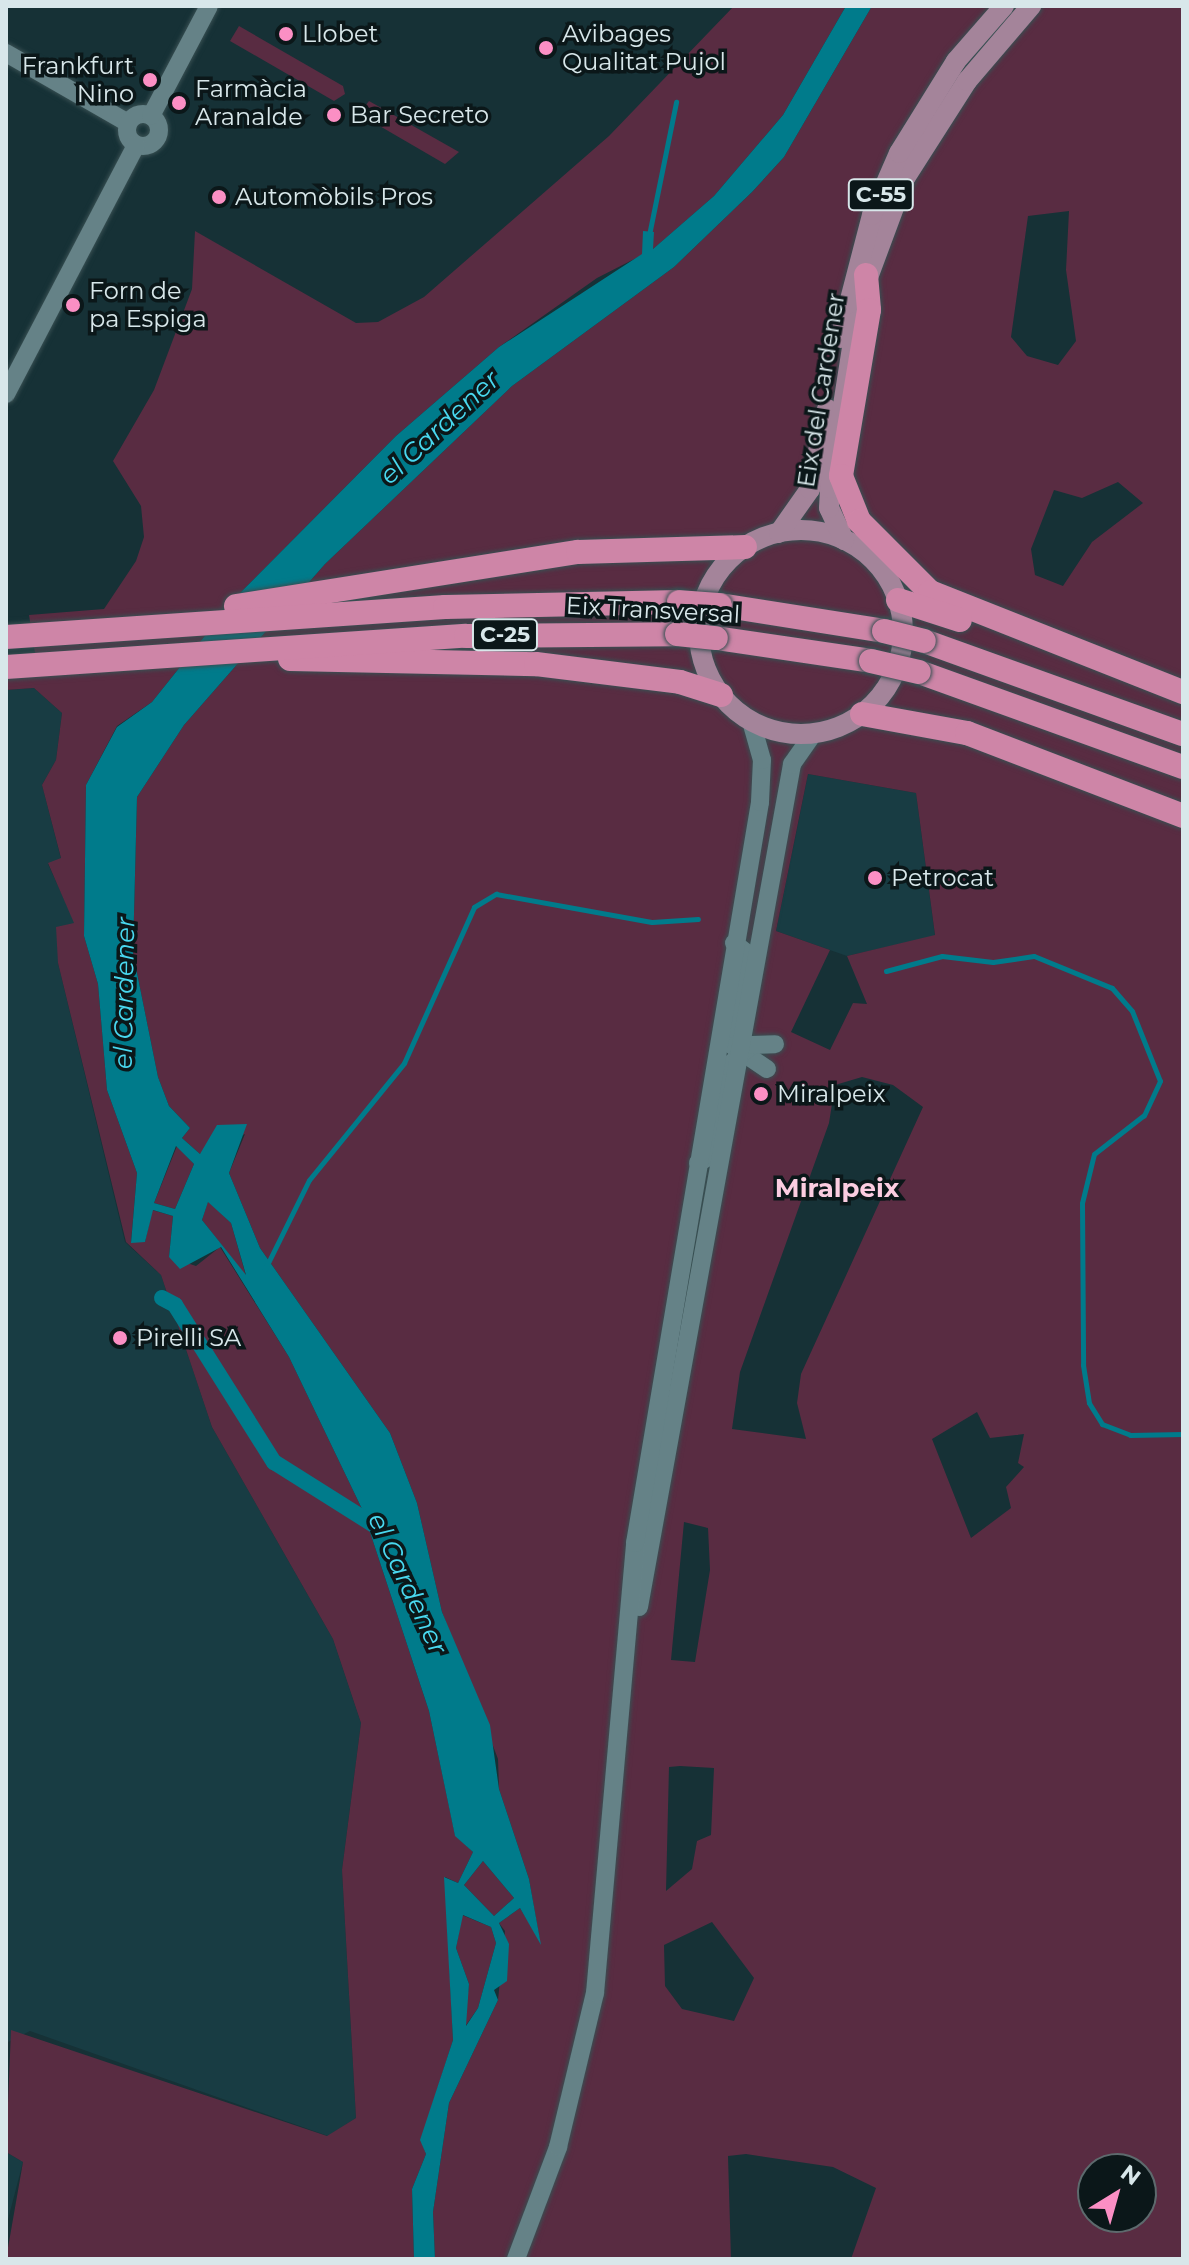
<!DOCTYPE html>
<html>
<head>
<meta charset="utf-8">
<style>
	body { margin:0 }
	#map { position:relative; width:1189px; height:2265px; overflow:hidden; background:#163136; font-family:Montserrat,sans-serif }
	div>[style] { position:absolute }
	[style*='--x'] { left:calc(var(--x)*1px); top:calc(var(--y)*1px); width:calc(var(--w)*1px); rotate:calc(var(--a)*1deg) }
	.built>* { inset:0; background:#183c43 }
	.green>* { inset:0; background:#592c42 }
	.water>* { inset:0; background:#007b8b }
	.stream>* { height:5px; margin:-2.5px; padding:0 2.5px; transform-origin:2.5px; border-radius:2.5px; background:#007b8b }
	.canal>* { height:16px; margin:-8px; padding:0 8px; transform-origin:8px; border-radius:8px; background:#007b8b }
	.roads { filter:drop-shadow(0 0 2px #384f52) drop-shadow(0 0 2px #384f52) }
	.secondary>* { height:18px; margin:-9px; padding:0 9px; transform-origin:9px; border-radius:9px; background:#658287 }
	.secondary>.ring { margin:-9px; padding:0; box-sizing:content-box; background:none; border:18px solid #658287; border-radius:50% }
	.primary>* { height:20px; margin:-10px; padding:0 10px; transform-origin:10px; border-radius:10px; background:#a4849a }
	.primary>.ring { margin:-10px; padding:0; box-sizing:content-box; background:none; border:20px solid #a4849a; border-radius:50% }
	.highway>* { height:24px; margin:-12px; padding:0 12px; transform-origin:12px; border-radius:12px; background:#ce85a7 }
	.bridges { filter:drop-shadow(0 0 2px #384f52) drop-shadow(0 0 2px #384f52) }
	.highway-bridge>* { height:24px; margin:-12px; padding:0 12px; transform-origin:12px; border-radius:12px; background:#ce85a7 }
	.dots>* { width:22px; height:22px; translate:-50% -50%; box-sizing:border-box; border:4px solid #0b1719; border-radius:50% }
	span { translate:-50% -50%; white-space:nowrap; text-align:center; line-height:1.15; -webkit-text-stroke:7px #0b1719; paint-order:stroke }
	.shield-label span { padding:2px 6px; background:#0b1719; border:2px solid; border-radius:6px; -webkit-text-stroke-width:0 }
	.shield-label { font-size:22px; color:#d8e7ea; font-weight:700 }
	.poi-label { font-size:24px; color:#d8e7ea }
	.left { translate:0 -50%; text-align:left }
	.right { translate:-100% -50%; text-align:right }
	.street-label { font-size:24px; color:#d8e7ea }
	.water-label { font-size:26px; color:#49d8ef; font-style:italic }
	.neighbourhood-label { font-size:26px; color:#fccde1; font-weight:700 }
	.frame { position:absolute; inset:0; border:8px solid #d8e7ea; pointer-events:none }
	.north { position:absolute; left:1077px; top:2153px; width:80px; height:80px; box-sizing:border-box; background:#0b1719; border:2px solid #5d6a6d; border-radius:50%; rotate:37deg; font-size:22px; font-weight:700; line-height:32px; text-align:center; color:#d8e7ea }
	.north::after { content:''; display:block; margin:auto; width:28px; height:36px; background:#fb8fc4; clip-path:polygon(50% 0,100% 100%,50% 72%,0 100%) }
</style>
</head>
<body>
<div id="map">
	<div class="built">
		<div style="clip-path:polygon(34px 688px,62px 713px,56px 760px,42px 785px,61px 859px,48px 864px,75px 923px,58px 963px,125px 1242px,161px 1275px,212px 1427px,333px 1639px,361px 1723px,342px 1870px,356px 2118px,328px 2136px,30px 2031px,6px 2043px,6px 690px)"></div>
		<div style="clip-path:polygon(808px 774px,916px 793px,935px 936px,847px 956px,776px 931px)"></div>
		<div style="clip-path:polygon(6px 2152px,23px 2162px,6px 2227px)"></div>
	</div>
	<div class="green">
		<div style="clip-path:polygon(734px 6px,846px 6px,783px 115px,714px 196px,652px 250px,597px 278px,499px 347px,396px 436px,236px 597px,152px 702px,117px 726px,86px 785px,84px 936px,98px 984px,107px 1090px,137px 1173px,131px 1242px,145px 1242px,152px 1210px,173px 1216px,169px 1257px,196px 1266px,220px 1247px,289px 1357px,363px 1511px,429px 1711px,455px 1835px,473px 1852px,458px 1883px,445px 1877px,453px 2040px,421px 2140px,426px 2154px,412px 2189px,414px 2259px,6px 2259px,23px 2162px,6px 2152px,11px 2030px,327px 2136px,356px 2118px,342px 1870px,361px 1723px,333px 1639px,212px 1427px,161px 1275px,126px 1242px,58px 963px,56px 927px,74px 923px,48px 863px,61px 858px,42px 785px,56px 760px,62px 713px,34px 688px,6px 690px,6px 676px,38px 672px,29px 615px,104px 609px,136px 561px,144px 537px,141px 506px,113px 461px,154px 390px,192px 289px,195px 231px,356px 323px,378px 322px,424px 297px,609px 136px)"></div>
		<div style="clip-path:polygon(evenodd,872px 6px,1183px 6px,1183px 2259px,851px 2259px,876px 2188px,833px 2167px,746px 2154px,728px 2156px,731px 2259px,435px 2259px,433px 2212px,449px 2103px,498px 2000px,505px 1931px,499px 1923px,520px 1908px,540px 1941px,529px 1879px,499px 1789px,498px 1759px,442px 1612px,417px 1503px,390px 1433px,260px 1248px,229px 1173px,245px 1134px,200px 1154px,182px 1138px,190px 1128px,169px 1106px,158px 1077px,133px 953px,137px 797px,184px 725px,325px 564px,512px 386px,674px 267px,752px 192px,784px 157px,872px 6px,1069px 211px,1066px 270px,1076px 341px,1058px 365px,1027px 356px,1011px 337px,1028px 216px,1069px 211px,872px 6px,1118px 482px,1143px 503px,1092px 542px,1063px 586px,1035px 575px,1031px 549px,1054px 490px,1082px 498px,1118px 482px,872px 6px,808px 774px,916px 793px,935px 935px,847px 956px,867px 1004px,853px 1003px,830px 1050px,791px 1032px,830px 950px,776px 931px,808px 774px,872px 6px,862px 1077px,893px 1085px,923px 1107px,801px 1374px,797px 1403px,806px 1439px,732px 1429px,740px 1372px,829px 1123px,835px 1085px,862px 1077px,872px 6px,977px 1412px,990px 1438px,1024px 1434px,1018px 1463px,1024px 1467px,1006px 1487px,1011px 1508px,971px 1538px,932px 1439px,977px 1412px,872px 6px,684px 1522px,708px 1528px,710px 1570px,695px 1662px,671px 1660px,684px 1522px,872px 6px,680px 1766px,714px 1768px,711px 1835px,697px 1841px,692px 1869px,666px 1891px,669px 1767px,680px 1766px,872px 6px,712px 1922px,754px 1978px,734px 2021px,682px 2009px,665px 1986px,664px 1945px,712px 1922px,872px 6px,1093px 2169px,1141px 2169px,1141px 2217px,1093px 2217px,1093px 2169px)"></div>
		<div style="clip-path:polygon(239px 26px,343px 86px,345px 94px,334px 101px,230px 41px)"></div>
		<div style="clip-path:polygon(369px 101px,459px 152px,445px 164px,359px 114px)"></div>
		<div style="clip-path:polygon(177px 1146px,194px 1164px,175px 1209px,154px 1203px)"></div>
		<div style="clip-path:polygon(208px 1201px,231px 1223px,246px 1276px,202px 1220px)"></div>
		<div style="clip-path:polygon(483px 1861px,514px 1898px,494px 1916px,464px 1885px)"></div>
		<div style="clip-path:polygon(462px 1915px,491px 1927px,496px 1943px,478px 2008px,464px 2028px,469px 1984px,456px 1948px)"></div>
	</div>
	<div class="water">
		<div style="clip-path:polygon(evenodd,846px 6px,872px 6px,784px 157px,752px 192px,674px 267px,512px 386px,325px 564px,184px 725px,137px 797px,133px 953px,158px 1077px,169px 1106px,190px 1128px,182px 1138px,200px 1154px,217px 1125px,247px 1124px,229px 1173px,260px 1248px,390px 1433px,417px 1503px,442px 1612px,490px 1725px,499px 1789px,529px 1879px,541px 1945px,520px 1908px,499px 1923px,509px 1944px,507px 1981px,494px 1990px,498px 2000px,449px 2103px,433px 2212px,435px 2259px,414px 2259px,412px 2189px,426px 2154px,420px 2140px,453px 2040px,444px 1877px,458px 1883px,473px 1852px,455px 1836px,429px 1711px,363px 1511px,289px 1357px,221px 1247px,180px 1269px,169px 1257px,173px 1216px,153px 1210px,145px 1242px,131px 1243px,137px 1173px,107px 1090px,98px 984px,84px 936px,86px 785px,117px 727px,152px 702px,236px 597px,396px 436px,499px 347px,642px 254px,643px 231px,654px 232px,653px 249px,714px 196px,783px 115px,846px 6px,176px 1146px,194px 1164px,175px 1209px,154px 1203px,176px 1146px,846px 6px,208px 1202px,231px 1223px,246px 1275px,202px 1220px,208px 1202px,846px 6px,483px 1861px,514px 1898px,494px 1916px,464px 1885px,483px 1861px,846px 6px,463px 1915px,491px 1927px,496px 1943px,478px 2008px,466px 2026px,469px 1984px,456px 1948px,463px 1915px)"></div>
	</div>
	<div class="stream">
		<div style="--x:649;--y:235;--w:136;--a:-78.5"></div>
		<div style="--x:886;--y:971;--w:58;--a:-15"></div>
		<div style="--x:942;--y:956;--w:51;--a:6.7"></div>
		<div style="--x:993;--y:962;--w:41;--a:-8.3"></div>
		<div style="--x:1034;--y:956;--w:84;--a:22.3"></div>
		<div style="--x:1112;--y:988;--w:30;--a:49"></div>
		<div style="--x:1132;--y:1011;--w:75;--a:68.2"></div>
		<div style="--x:1160;--y:1081;--w:38;--a:115"></div>
		<div style="--x:1144;--y:1115;--w:63;--a:142"></div>
		<div style="--x:1094;--y:1154;--w:50;--a:103.8"></div>
		<div style="--x:1082;--y:1203;--w:162;--a:89.6"></div>
		<div style="--x:1083;--y:1365;--w:38;--a:81"></div>
		<div style="--x:1089;--y:1403;--w:25;--a:58"></div>
		<div style="--x:1102;--y:1424;--w:30;--a:21"></div>
		<div style="--x:1130;--y:1435;--w:53;--a:-1.1"></div>
		<div style="--x:265;--y:1269;--w:99;--a:-63.7"></div>
		<div style="--x:309;--y:1180;--w:151;--a:-50.9"></div>
		<div style="--x:404;--y:1063;--w:171;--a:-65.8"></div>
		<div style="--x:474;--y:907;--w:26;--a:-31"></div>
		<div style="--x:496;--y:894;--w:158;--a:10.2"></div>
		<div style="--x:652;--y:922;--w:46;--a:-3.7"></div>
	</div>
	<div class="canal">
		<div style="--x:162;--y:1298;--w:15;--a:28"></div>
		<div style="--x:175;--y:1305;--w:186;--a:57.8"></div>
		<div style="--x:274;--y:1462;--w:128;--a:32.2"></div>
	</div>
	<div class="roads">
		<div class="secondary">
			<div style="--x:6;--y:53;--w:141;--a:29.8"></div>
			<div class="ring" style="left:127px;top:114px;width:14px;height:14px"></div>
			<div style="--x:151;--y:116;--w:124;--a:-62.2"></div>
			<div style="--x:6;--y:394;--w:281;--a:-62.4"></div>
			<div style="--x:734;--y:943;--w:16;--a:38"></div>
			<div style="--x:747;--y:953;--w:94;--a:98.6"></div>
			<div style="--x:733;--y:1046;--w:41;--a:34.1"></div>
			<div style="--x:698;--y:1163;--w:16;--a:-30"></div>
			<div style="--x:712;--y:1155;--w:90;--a:-79.8"></div>
			<div style="--x:728;--y:1066;--w:32;--a:-41"></div>
			<div style="--x:752;--y:1045;--w:23;--a:-2"></div>
			<div style="--x:639;--y:1607;--w:857;--a:-79.71"></div>
			<div style="--x:792;--y:764;--w:37;--a:-55"></div>
			<div style="--x:516;--y:2259;--w:120;--a:-69.4"></div>
			<div style="--x:558;--y:2147;--w:158;--a:-76.5"></div>
			<div style="--x:595;--y:1993;--w:452;--a:-84.9"></div>
			<div style="--x:635;--y:1543;--w:751;--a:-80.42"></div>
			<div style="--x:760;--y:802;--w:42;--a:-87.3"></div>
			<div style="--x:762;--y:760;--w:41;--a:-105.8"></div>
		</div>
		<div class="primary">
			<div style="--x:863;--y:291;--w:121;--a:-69.6"></div>
			<div style="--x:905;--y:178;--w:115;--a:-57.4"></div>
			<div style="--x:967;--y:81;--w:99;--a:-49.5"></div>
			<div style="--x:840;--y:338;--w:127;--a:-75.4"></div>
			<div style="--x:872;--y:215;--w:68;--a:-66.5"></div>
			<div style="--x:899;--y:153;--w:108;--a:-58.2"></div>
			<div style="--x:956;--y:61;--w:73;--a:-48.9"></div>
			<div class="ring" style="left:699px;top:530px;width:184px;height:184px"></div>
			<div style="--x:779;--y:533;--w:54;--a:-54.8"></div>
			<div style="--x:810;--y:489;--w:82;--a:-78"></div>
			<div style="--x:844;--y:540;--w:35;--a:-115"></div>
			<div style="--x:829;--y:508;--w:20;--a:-87"></div>
			<div style="--x:830;--y:488;--w:168;--a:-81.1"></div>
		</div>
		<div class="highway">
			<div style="--x:866;--y:275;--w:35;--a:85"></div>
			<div style="--x:869;--y:310;--w:168;--a:99.6"></div>
			<div style="--x:841;--y:476;--w:48;--a:68.2"></div>
			<div style="--x:859;--y:521;--w:100;--a:45"></div>
			<div style="--x:930;--y:592;--w:272;--a:21.6"></div>
			<div style="--x:898;--y:600;--w:65;--a:17.9"></div>
			<div style="--x:720;--y:605;--w:166;--a:9"></div>
			<div style="--x:236;--y:606;--w:346;--a:-9"></div>
			<div style="--x:578;--y:552;--w:167;--a:-1.7"></div>
			<div style="--x:6;--y:637;--w:440;--a:-3.9"></div>
			<div style="--x:445;--y:607;--w:234;--a:-1.2"></div>
			<div style="--x:716;--y:638;--w:157;--a:8.4"></div>
			<div style="--x:924;--y:641;--w:275;--a:19.8"></div>
			<div style="--x:290;--y:659;--w:246;--a:1.2"></div>
			<div style="--x:536;--y:664;--w:145;--a:7.1"></div>
			<div style="--x:680;--y:682;--w:43;--a:17.6"></div>
			<div style="--x:6;--y:667;--w:461;--a:-3.9"></div>
			<div style="--x:466;--y:636;--w:211;--a:-0.5"></div>
			<div style="--x:919;--y:672;--w:281;--a:19.8"></div>
			<div style="--x:862;--y:714;--w:107;--a:10.3"></div>
			<div style="--x:967;--y:733;--w:231;--a:21"></div>
		</div>
	</div>
	<div class="bridges">
		<div class="highway-bridge">
			<div style="--x:679;--y:602;--w:41;--a:4.2"></div>
			<div style="--x:884;--y:631;--w:41;--a:14"></div>
			<div style="--x:677;--y:634;--w:39;--a:6"></div>
			<div style="--x:871;--y:661;--w:49;--a:12.9"></div>
		</div>
	</div>
	<div class="dots">
		<div style="left:286px;top:34px;background:#fb8fc4"></div>
		<div style="left:546px;top:48px;background:#fb8fc4"></div>
		<div style="left:150px;top:80px;background:#fb8fc4"></div>
		<div style="left:179px;top:103px;background:#fb8fc4"></div>
		<div style="left:334px;top:115px;background:#fb8fc4"></div>
		<div style="left:219px;top:197px;background:#fb8fc4"></div>
		<div style="left:73px;top:305px;background:#fb8fc4"></div>
		<div style="left:875px;top:878px;background:#fb8fc4"></div>
		<div style="left:761px;top:1094px;background:#fb8fc4"></div>
		<div style="left:120px;top:1338px;background:#fb8fc4"></div>
	</div>
	<div class="shield-label">
		<span style="left:881px;top:195px">C-55</span>
		<span style="left:505px;top:635px">C-25</span>
	</div>
	<div class="poi-label">
		<span class="left" style="left:302px;top:34px">Llobet</span>
		<span class="left" style="left:562px;top:48px">Avibages<br>Qualitat Pujol</span>
		<span class="right" style="left:134px;top:80px">Frankfurt<br>Nino</span>
		<span class="left" style="left:195px;top:103px">Farmàcia<br>Aranalde</span>
		<span class="left" style="left:350px;top:115px">Bar Secreto</span>
		<span class="left" style="left:235px;top:197px">Automòbils Pros</span>
		<span class="left" style="left:89px;top:305px">Forn de<br>pa Espiga</span>
		<span class="left" style="left:891px;top:878px">Petrocat</span>
		<span class="left" style="left:777px;top:1094px">Miralpeix</span>
		<span class="left" style="left:136px;top:1338px">Pirelli SA</span>
	</div>
	<div class="street-label">
		<span style="left:821px;top:390px;rotate:-81deg">Eix del Cardener</span>
		<span style="left:653px;top:610px;rotate:3deg">Eix Transversal</span>
	</div>
	<div class="water-label">
		<span style="left:440px;top:428px;rotate:-43deg">el Cardener</span>
		<span style="left:125px;top:993px;rotate:-89deg">el Cardener</span>
		<span style="left:407px;top:1584px;rotate:65deg">el Cardener</span>
	</div>
	<div class="neighbourhood-label">
		<span style="left:837px;top:1189px">Miralpeix</span>
	</div>
	<div class="frame"></div>
	<div class="north">N</div>
</div>
</body>
</html>
